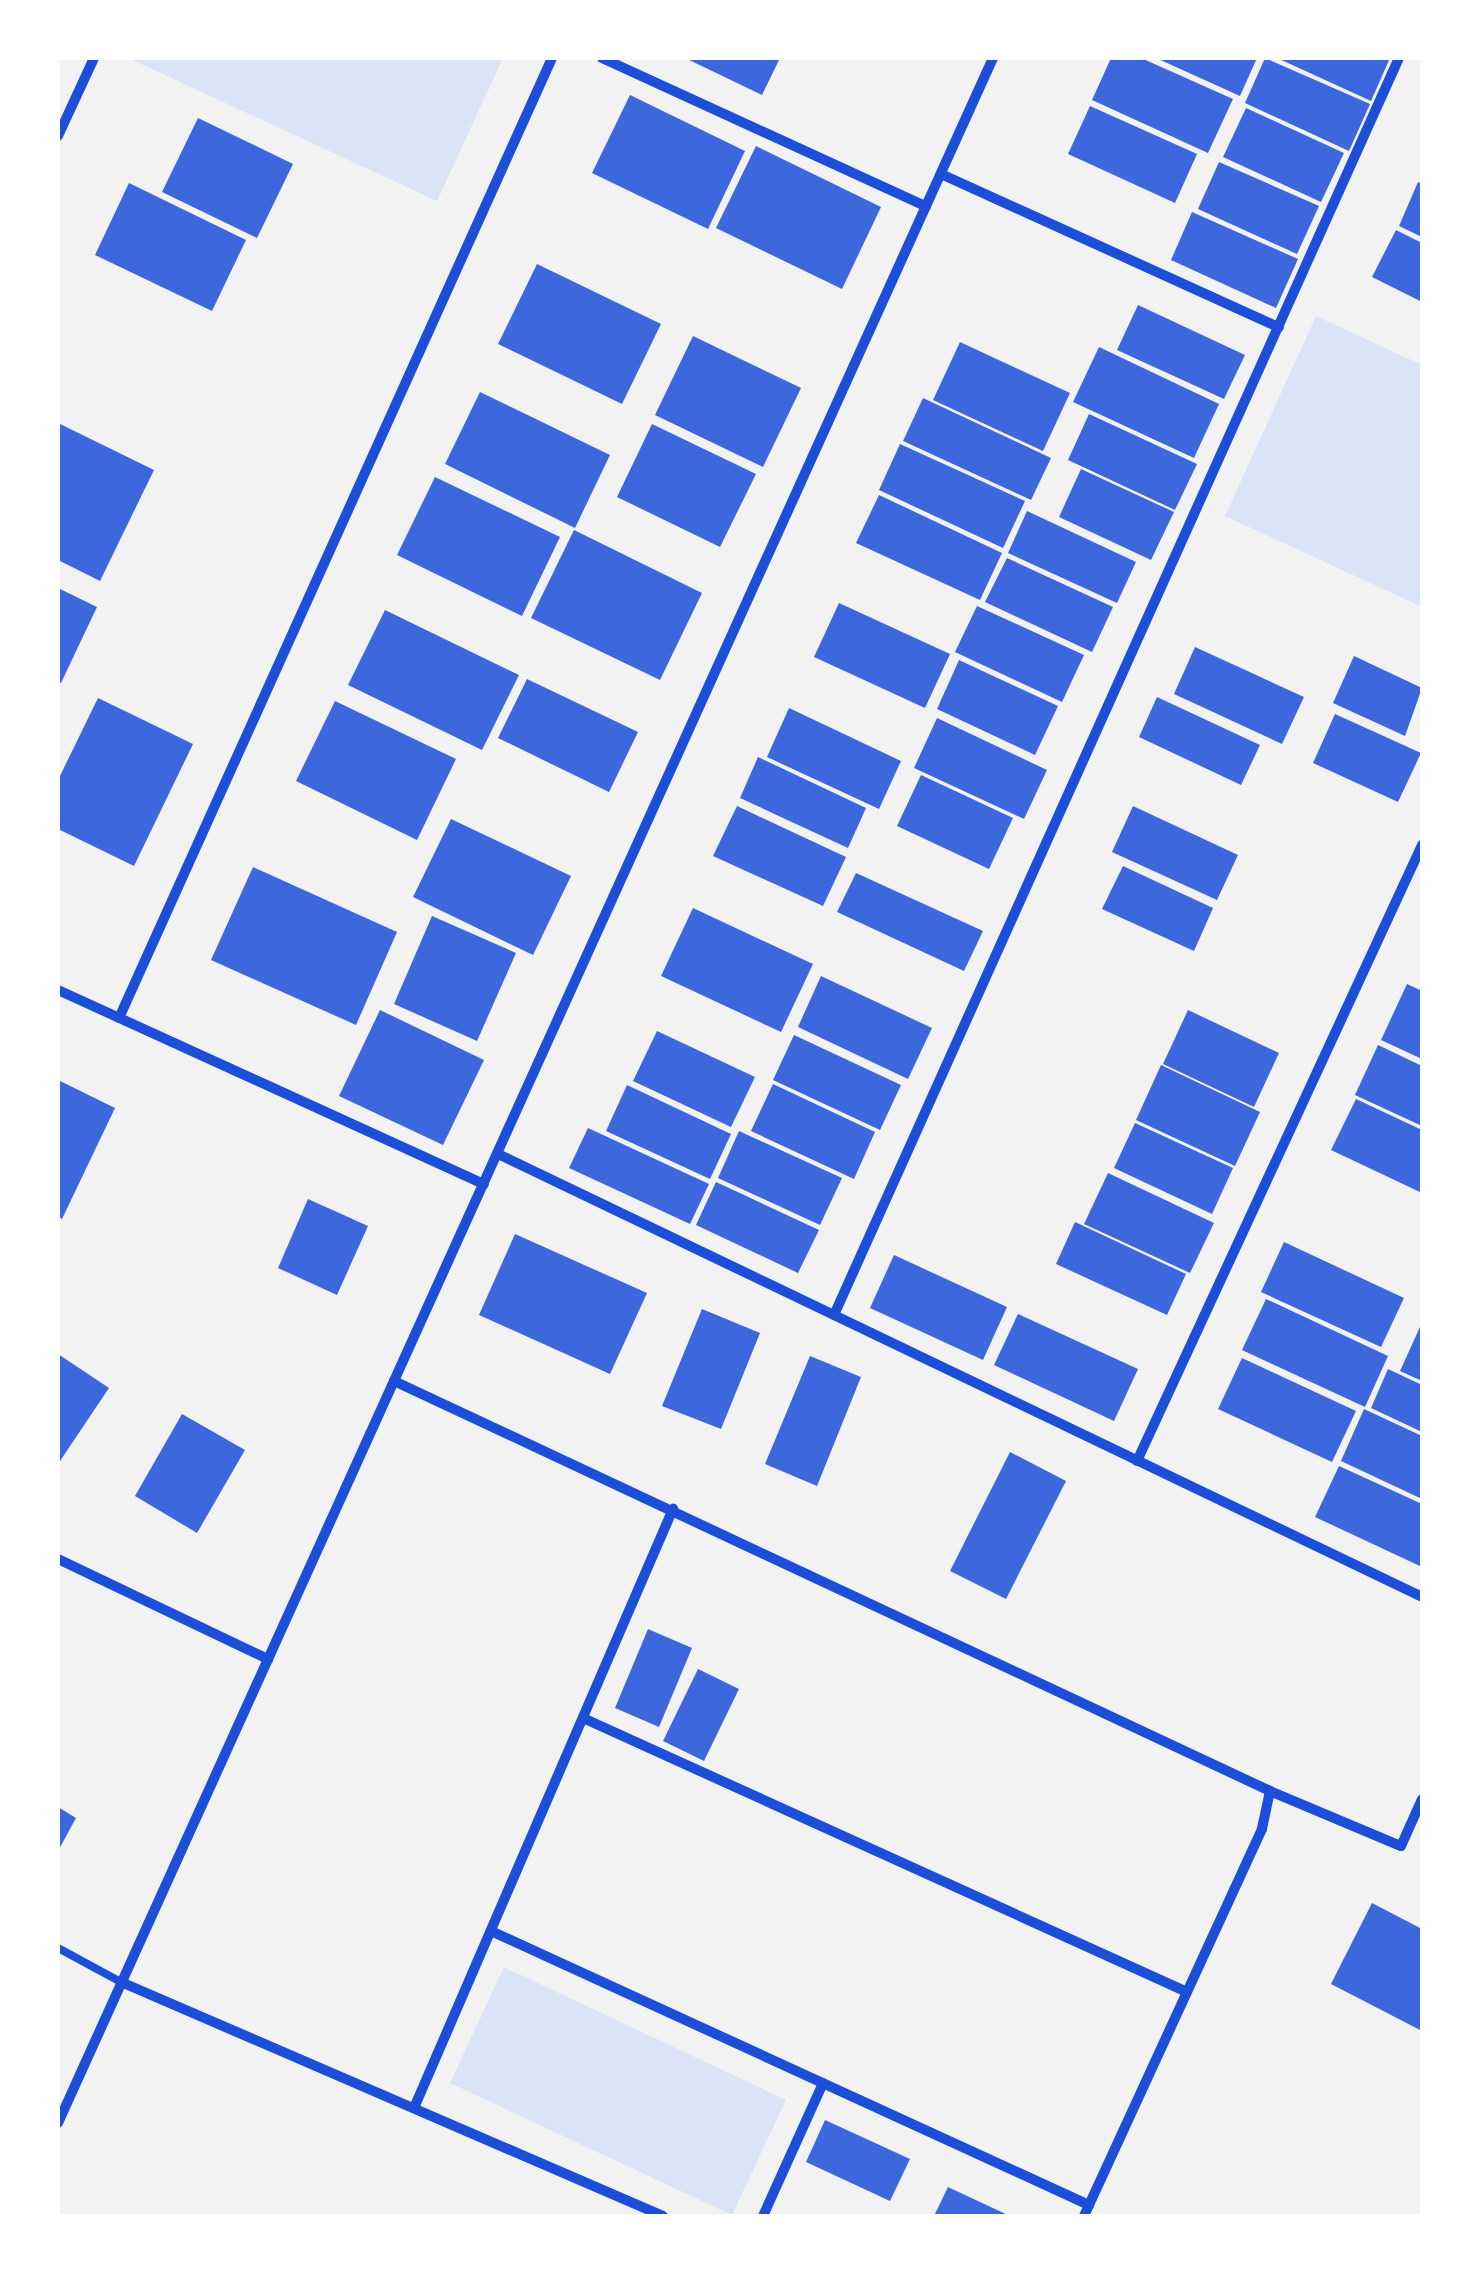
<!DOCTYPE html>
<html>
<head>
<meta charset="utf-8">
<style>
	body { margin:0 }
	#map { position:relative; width:1480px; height:2274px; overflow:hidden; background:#f2f2f2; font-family:Montserrat,sans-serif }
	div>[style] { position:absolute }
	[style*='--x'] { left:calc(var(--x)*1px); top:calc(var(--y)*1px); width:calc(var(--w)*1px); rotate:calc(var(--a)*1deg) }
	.green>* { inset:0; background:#dbe4f7 }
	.building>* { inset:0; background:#3d67dc }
	.service>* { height:8px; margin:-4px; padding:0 4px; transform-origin:4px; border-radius:4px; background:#1d4ed8 }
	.minor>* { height:10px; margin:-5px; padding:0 5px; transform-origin:5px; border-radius:5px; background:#1d4ed8 }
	span { translate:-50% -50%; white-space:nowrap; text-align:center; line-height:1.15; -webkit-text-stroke:8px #fff; paint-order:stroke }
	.frame { position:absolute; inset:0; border:60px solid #fff; pointer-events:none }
</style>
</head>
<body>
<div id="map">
	<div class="green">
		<div style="clip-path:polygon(128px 58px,503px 58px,437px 201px)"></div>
		<div style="clip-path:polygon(1316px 316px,1422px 365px,1422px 607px,1225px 516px)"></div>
		<div style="clip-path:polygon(504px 1967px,786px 2100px,732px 2215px,450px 2083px)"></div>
	</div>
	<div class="building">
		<div style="clip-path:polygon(685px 58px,780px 58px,762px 95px)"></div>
		<div style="clip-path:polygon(1111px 58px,1141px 58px,1233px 99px,1208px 153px,1092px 100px)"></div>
		<div style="clip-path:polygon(1156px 58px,1257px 58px,1240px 96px)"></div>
		<div style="clip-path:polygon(1265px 58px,1370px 104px,1349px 151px,1245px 103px)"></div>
		<div style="clip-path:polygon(1277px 58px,1390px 58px,1371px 101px)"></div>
		<div style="clip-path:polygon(630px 95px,745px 151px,708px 229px,592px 173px)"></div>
		<div style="clip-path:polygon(1090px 106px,1197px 154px,1175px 203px,1068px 154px)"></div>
		<div style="clip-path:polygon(1246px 108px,1344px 153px,1321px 202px,1223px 157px)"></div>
		<div style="clip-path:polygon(198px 118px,293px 164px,257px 238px,162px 192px)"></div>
		<div style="clip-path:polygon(756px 146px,881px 207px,842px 289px,716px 228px)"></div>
		<div style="clip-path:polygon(1219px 162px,1319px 206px,1297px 254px,1198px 209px)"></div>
		<div style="clip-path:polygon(1418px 182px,1422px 184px,1422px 237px,1399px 226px)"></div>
		<div style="clip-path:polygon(129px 183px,246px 240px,212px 311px,95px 255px)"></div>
		<div style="clip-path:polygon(1192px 212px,1298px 259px,1276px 308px,1171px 260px)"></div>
		<div style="clip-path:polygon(1396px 230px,1422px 243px,1422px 302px,1372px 277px)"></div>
		<div style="clip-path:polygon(537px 264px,661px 324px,622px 404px,498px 344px)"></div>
		<div style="clip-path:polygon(1138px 305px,1245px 355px,1224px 399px,1117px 350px)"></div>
		<div style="clip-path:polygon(693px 336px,801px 388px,763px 467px,655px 415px)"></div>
		<div style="clip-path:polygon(960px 342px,1070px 393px,1043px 451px,933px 400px)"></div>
		<div style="clip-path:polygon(1099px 347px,1219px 404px,1194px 458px,1073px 402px)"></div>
		<div style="clip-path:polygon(480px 392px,610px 455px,575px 528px,445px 464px)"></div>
		<div style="clip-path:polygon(923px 398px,1051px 458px,1031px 500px,903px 441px)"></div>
		<div style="clip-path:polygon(1089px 414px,1197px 464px,1175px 510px,1068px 460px)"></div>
		<div style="clip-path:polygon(58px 423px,154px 470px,100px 581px,58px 560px)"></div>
		<div style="clip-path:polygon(652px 424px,756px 474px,720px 547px,617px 497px)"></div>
		<div style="clip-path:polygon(900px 444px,1025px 501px,1003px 548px,879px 490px)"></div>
		<div style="clip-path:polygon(1081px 469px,1174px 512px,1151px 560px,1059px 517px)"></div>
		<div style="clip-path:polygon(435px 477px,560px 537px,522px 616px,397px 555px)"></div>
		<div style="clip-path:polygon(879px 495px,1002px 553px,980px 600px,856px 543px)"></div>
		<div style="clip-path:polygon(1027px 511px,1136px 562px,1117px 603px,1008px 553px)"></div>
		<div style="clip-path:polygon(574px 530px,702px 593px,660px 680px,531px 618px)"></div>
		<div style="clip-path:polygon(1007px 558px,1113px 607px,1092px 652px,985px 602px)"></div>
		<div style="clip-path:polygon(58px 588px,97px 607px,61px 683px,58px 682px)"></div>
		<div style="clip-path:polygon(839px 603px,950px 654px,925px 708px,814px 657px)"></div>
		<div style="clip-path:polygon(977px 606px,1084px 655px,1062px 702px,955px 652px)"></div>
		<div style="clip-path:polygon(385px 610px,519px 675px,482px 750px,348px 685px)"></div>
		<div style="clip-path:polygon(1195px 647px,1304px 697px,1282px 744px,1174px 694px)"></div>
		<div style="clip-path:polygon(1354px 656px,1422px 688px,1405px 736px,1333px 703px)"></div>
		<div style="clip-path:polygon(959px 660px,1058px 706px,1035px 755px,937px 709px)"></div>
		<div style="clip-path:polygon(527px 679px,638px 732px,609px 792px,498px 738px)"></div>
		<div style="clip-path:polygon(1157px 697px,1260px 745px,1241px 785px,1139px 737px)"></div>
		<div style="clip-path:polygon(98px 698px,193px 744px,134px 866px,58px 829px,58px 780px)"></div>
		<div style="clip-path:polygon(335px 701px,456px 759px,417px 840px,296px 781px)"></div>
		<div style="clip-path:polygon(789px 708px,901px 761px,879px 809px,767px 757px)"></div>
		<div style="clip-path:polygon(1335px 714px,1421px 753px,1398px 802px,1313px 763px)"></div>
		<div style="clip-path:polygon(937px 718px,1047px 770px,1024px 819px,914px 768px)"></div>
		<div style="clip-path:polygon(758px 757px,866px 808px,848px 848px,740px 798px)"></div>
		<div style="clip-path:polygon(921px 775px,1013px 818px,989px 869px,897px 826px)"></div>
		<div style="clip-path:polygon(737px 806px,846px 857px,823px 906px,713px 856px)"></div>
		<div style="clip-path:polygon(1133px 806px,1238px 855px,1217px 900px,1112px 852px)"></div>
		<div style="clip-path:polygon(451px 819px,571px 876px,533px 955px,413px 897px)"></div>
		<div style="clip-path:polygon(1123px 866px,1213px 908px,1194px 951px,1102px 909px)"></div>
		<div style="clip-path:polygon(253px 867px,397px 932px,356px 1025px,211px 960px)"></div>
		<div style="clip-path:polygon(856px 873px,983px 931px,964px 971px,837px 912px)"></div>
		<div style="clip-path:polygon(693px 908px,813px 964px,781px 1032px,661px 976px)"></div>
		<div style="clip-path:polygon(432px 916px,516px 953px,477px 1041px,394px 1004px)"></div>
		<div style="clip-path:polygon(821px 976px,932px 1028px,908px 1079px,798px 1027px)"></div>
		<div style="clip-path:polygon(1407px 984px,1422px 991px,1422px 1059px,1381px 1040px)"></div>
		<div style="clip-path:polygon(380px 1010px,484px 1060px,443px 1145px,339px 1096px)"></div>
		<div style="clip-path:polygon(1188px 1010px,1279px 1053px,1254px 1107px,1163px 1064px)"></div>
		<div style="clip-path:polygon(657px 1031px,755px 1077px,731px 1127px,633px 1081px)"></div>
		<div style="clip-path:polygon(794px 1035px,901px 1085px,880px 1130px,773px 1080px)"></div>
		<div style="clip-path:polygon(1378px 1045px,1422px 1066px,1422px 1126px,1355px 1095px)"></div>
		<div style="clip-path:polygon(1161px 1065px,1260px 1112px,1235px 1166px,1136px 1120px)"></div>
		<div style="clip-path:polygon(58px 1080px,115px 1108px,62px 1219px,58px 1216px)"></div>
		<div style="clip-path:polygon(773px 1084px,875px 1132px,854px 1179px,751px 1131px)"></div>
		<div style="clip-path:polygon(627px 1085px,731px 1134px,710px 1179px,606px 1131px)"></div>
		<div style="clip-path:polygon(1356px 1099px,1422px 1130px,1422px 1193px,1331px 1150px)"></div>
		<div style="clip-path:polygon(1135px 1123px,1233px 1168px,1212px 1214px,1114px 1168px)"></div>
		<div style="clip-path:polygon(588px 1128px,709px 1184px,690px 1224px,569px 1168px)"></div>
		<div style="clip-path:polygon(739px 1131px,842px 1178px,820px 1225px,718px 1178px)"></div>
		<div style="clip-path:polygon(1108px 1173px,1214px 1223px,1190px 1273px,1084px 1224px)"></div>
		<div style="clip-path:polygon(716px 1182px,819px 1230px,798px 1273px,696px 1225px)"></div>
		<div style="clip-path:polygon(308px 1199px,368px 1226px,337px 1295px,278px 1268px)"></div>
		<div style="clip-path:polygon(1075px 1222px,1186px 1274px,1167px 1315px,1056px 1264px)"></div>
		<div style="clip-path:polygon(515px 1234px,647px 1293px,610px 1374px,479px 1315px)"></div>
		<div style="clip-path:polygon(1284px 1242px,1404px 1298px,1381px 1347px,1261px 1292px)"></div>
		<div style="clip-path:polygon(894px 1255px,1007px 1307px,983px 1360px,870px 1308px)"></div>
		<div style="clip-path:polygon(1266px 1299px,1388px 1356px,1365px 1407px,1242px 1350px)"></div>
		<div style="clip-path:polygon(702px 1309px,760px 1333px,721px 1429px,662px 1406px)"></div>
		<div style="clip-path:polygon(1018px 1314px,1138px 1369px,1114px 1421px,994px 1365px)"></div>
		<div style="clip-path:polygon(1420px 1327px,1422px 1328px,1422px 1381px,1400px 1371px)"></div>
		<div style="clip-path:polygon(58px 1354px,109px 1388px,58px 1464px)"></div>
		<div style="clip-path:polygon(810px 1356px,861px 1377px,817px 1486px,765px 1464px)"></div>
		<div style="clip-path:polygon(1242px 1358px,1356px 1411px,1332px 1462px,1218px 1409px)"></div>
		<div style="clip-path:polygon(1388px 1369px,1422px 1385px,1422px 1432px,1371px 1408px)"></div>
		<div style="clip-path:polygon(1364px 1409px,1422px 1436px,1422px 1499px,1341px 1461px)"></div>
		<div style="clip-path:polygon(182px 1414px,245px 1450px,197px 1533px,135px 1496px)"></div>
		<div style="clip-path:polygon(1010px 1452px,1066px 1481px,1006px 1599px,950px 1571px)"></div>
		<div style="clip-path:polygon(1339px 1466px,1422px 1504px,1422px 1567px,1315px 1517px)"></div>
		<div style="clip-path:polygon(648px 1629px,692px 1648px,659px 1727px,615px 1708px)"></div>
		<div style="clip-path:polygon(698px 1669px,739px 1689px,704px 1761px,663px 1741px)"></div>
		<div style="clip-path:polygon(58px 1807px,76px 1818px,58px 1851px)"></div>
		<div style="clip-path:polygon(1372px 1903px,1422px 1929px,1422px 2031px,1331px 1984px)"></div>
		<div style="clip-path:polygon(825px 2120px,910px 2159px,890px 2201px,806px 2162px)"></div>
		<div style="clip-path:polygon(948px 2187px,1010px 2216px,934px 2216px)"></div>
	</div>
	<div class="service">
		<div style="--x:58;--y:1948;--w:72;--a:28.4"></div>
	</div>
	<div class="minor">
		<div style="--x:602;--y:58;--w:356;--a:24.6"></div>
		<div style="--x:58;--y:136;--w:86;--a:-65.2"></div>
		<div style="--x:941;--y:174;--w:371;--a:24.4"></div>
		<div style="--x:58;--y:990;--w:468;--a:24.5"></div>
		<div style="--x:119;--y:1018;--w:1053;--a:-65.72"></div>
		<div style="--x:498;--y:1154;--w:1025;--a:25.61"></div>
		<div style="--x:834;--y:1315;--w:1378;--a:-65.8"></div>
		<div style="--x:394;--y:1381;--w:967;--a:25.08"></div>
		<div style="--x:1270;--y:1791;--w:39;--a:102"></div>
		<div style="--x:1262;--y:1829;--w:426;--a:114.7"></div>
		<div style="--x:1137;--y:1461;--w:679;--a:-65.17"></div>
		<div style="--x:58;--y:1559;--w:233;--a:25.5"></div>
		<div style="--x:583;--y:1718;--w:663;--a:24.4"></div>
		<div style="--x:1270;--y:1791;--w:142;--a:22.8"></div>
		<div style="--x:1401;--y:1846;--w:51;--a:-65.9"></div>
		<div style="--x:491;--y:1931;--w:658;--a:24.62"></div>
		<div style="--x:121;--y:1982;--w:590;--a:23.35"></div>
		<div style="--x:414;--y:2108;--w:653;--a:-66.62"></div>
		<div style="--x:58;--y:2123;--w:2267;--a:-65.64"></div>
		<div style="--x:763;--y:2216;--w:146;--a:-65.7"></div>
	</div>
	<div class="frame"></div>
</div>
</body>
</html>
